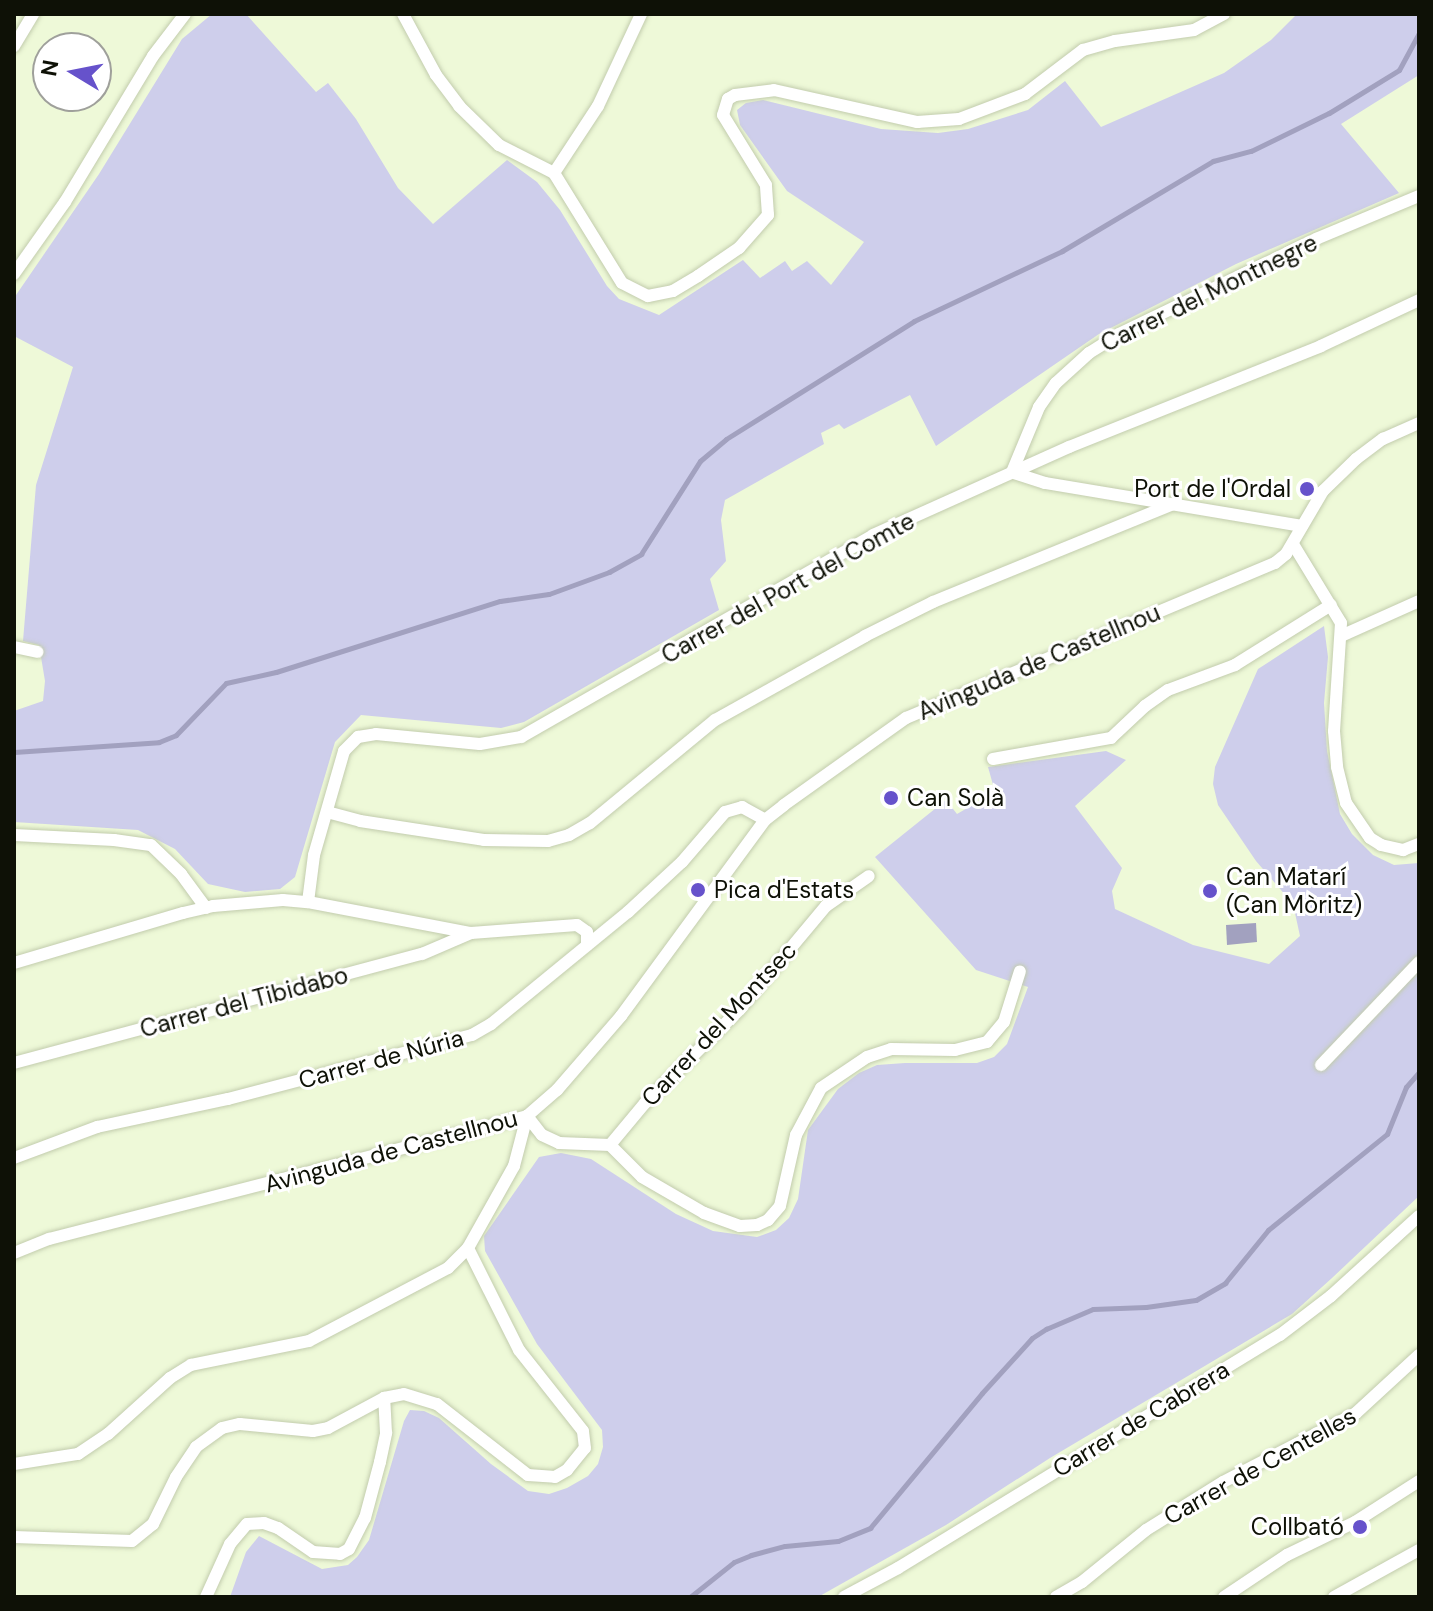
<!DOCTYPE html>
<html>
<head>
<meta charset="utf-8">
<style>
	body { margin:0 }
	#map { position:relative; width:1433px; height:1611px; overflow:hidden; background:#eef9d8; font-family:"DM Sans",sans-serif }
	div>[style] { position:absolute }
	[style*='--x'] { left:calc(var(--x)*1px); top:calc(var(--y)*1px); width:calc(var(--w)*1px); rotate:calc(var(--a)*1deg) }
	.green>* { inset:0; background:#ceceeb }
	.water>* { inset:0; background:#a2a1bf }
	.stream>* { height:5px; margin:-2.5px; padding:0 2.5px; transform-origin:2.5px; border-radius:2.5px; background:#a2a1bf }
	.roads { filter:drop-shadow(0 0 2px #c2ccad) drop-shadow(0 0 2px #c2ccad) }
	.street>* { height:12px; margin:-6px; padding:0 6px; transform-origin:6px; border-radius:6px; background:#fff }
	.dots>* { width:22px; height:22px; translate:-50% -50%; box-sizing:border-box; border:4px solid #fff; border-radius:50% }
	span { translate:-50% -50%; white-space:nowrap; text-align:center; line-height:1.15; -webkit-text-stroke:6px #fff; paint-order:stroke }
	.street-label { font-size:24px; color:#0e1106 }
	.poi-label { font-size:24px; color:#0e1106 }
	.right { translate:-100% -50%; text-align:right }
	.left { translate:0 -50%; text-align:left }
	.frame { position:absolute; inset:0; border:16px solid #0e1106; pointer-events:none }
	.north { position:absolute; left:32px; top:32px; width:80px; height:80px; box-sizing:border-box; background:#fff; border:2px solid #9fa09b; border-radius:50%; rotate:280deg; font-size:22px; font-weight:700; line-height:32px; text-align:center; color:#0e1106 }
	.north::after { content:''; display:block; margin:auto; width:28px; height:36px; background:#6652cb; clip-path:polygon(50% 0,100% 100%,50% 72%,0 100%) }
</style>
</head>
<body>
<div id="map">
	<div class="green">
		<div style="clip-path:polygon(212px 14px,246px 14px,316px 92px,328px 83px,356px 119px,398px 188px,433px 224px,507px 160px,537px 182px,560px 210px,607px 286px,619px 299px,659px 315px,743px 260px,760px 278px,785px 261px,792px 271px,807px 261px,831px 285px,864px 242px,787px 191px,740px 125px,737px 110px,746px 103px,763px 100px,881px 129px,938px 133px,968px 129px,1028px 110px,1065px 81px,1101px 127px,1224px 73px,1271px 40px,1297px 14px,1419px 14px,1419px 75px,1341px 124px,1399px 193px,1236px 264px,1099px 334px,936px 446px,910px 395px,844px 429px,839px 424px,821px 433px,824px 444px,725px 500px,721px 520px,726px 561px,710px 579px,719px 610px,524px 722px,501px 728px,361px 715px,335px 742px,295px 877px,280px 889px,245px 892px,208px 884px,175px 849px,138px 830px,14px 822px,14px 711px,43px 701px,45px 681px,39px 645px,23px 641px,36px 485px,73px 367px,14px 336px,14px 298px,99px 174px,182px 39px)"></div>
		<div style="clip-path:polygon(1324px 626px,1328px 657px,1324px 703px,1327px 751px,1340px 814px,1352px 834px,1373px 855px,1394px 865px,1419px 863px,1419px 1196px,1332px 1278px,1292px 1314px,1050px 1458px,946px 1525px,818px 1597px,230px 1597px,246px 1552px,259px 1536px,322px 1569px,348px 1565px,357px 1557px,369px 1540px,404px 1421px,410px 1410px,424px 1411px,439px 1418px,491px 1464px,528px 1491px,549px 1494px,567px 1488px,588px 1476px,598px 1464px,603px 1447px,602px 1430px,537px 1344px,485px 1251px,484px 1236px,539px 1157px,561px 1153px,591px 1159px,676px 1214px,713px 1231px,757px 1237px,776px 1230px,789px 1218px,798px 1199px,808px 1130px,838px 1089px,859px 1073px,877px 1065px,905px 1063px,977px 1063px,994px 1057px,1007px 1044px,1028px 987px,976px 970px,875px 857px,946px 800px,957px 814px,995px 792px,988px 767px,1106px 751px,1126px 760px,1075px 806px,1122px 868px,1112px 891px,1115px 909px,1193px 945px,1269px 964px,1300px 936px,1293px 904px,1256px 861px,1218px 805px,1213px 784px,1215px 767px,1258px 669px)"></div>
	</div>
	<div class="water">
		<div style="clip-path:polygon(1256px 923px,1257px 942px,1227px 945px,1226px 925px)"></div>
	</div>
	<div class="stream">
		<div style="--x:14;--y:752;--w:145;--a:-3.9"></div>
		<div style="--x:159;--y:742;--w:18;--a:-22"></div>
		<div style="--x:176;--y:735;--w:72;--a:-46.1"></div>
		<div style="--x:226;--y:683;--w:51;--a:-12.4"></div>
		<div style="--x:276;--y:672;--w:235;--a:-17.6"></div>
		<div style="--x:500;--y:601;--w:49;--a:-8.1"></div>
		<div style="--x:549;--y:594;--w:64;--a:-20.1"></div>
		<div style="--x:609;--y:572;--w:37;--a:-29"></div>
		<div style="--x:641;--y:554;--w:110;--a:-57.6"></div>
		<div style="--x:700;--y:461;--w:34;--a:-40"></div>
		<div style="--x:726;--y:439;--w:222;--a:-32.1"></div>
		<div style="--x:914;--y:321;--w:164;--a:-25.3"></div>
		<div style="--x:1062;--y:251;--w:176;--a:-30.8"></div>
		<div style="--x:1213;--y:161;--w:39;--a:-15"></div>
		<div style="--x:1251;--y:151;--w:87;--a:-26"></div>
		<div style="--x:1329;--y:113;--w:82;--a:-31.6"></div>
		<div style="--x:1399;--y:70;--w:42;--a:-61.6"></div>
		<div style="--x:690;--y:1597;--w:56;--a:-38.5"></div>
		<div style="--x:734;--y:1562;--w:18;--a:-22"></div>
		<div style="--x:751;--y:1555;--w:35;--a:-15"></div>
		<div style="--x:785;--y:1546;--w:53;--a:-5.4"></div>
		<div style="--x:838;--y:1541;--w:35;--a:-22"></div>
		<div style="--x:870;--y:1528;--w:175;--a:-50.3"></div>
		<div style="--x:982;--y:1393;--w:74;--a:-47.7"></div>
		<div style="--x:1032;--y:1338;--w:17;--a:-33"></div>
		<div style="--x:1046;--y:1329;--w:51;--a:-23.1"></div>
		<div style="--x:1093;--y:1309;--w:53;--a:-2.2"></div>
		<div style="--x:1146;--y:1307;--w:50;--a:-8"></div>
		<div style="--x:1196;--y:1300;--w:34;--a:-30"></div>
		<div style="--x:1225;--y:1283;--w:68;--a:-50.9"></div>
		<div style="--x:1268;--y:1230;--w:153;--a:-38.9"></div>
		<div style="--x:1387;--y:1134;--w:51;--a:-68"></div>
		<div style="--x:1406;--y:1087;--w:20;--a:-49"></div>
	</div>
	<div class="roads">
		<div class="street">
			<div style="--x:403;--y:14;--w:69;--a:61.6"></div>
			<div style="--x:436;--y:75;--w:39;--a:53"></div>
			<div style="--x:459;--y:106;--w:56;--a:44.3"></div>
			<div style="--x:499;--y:145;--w:62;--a:27"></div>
			<div style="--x:554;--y:173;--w:129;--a:58.3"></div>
			<div style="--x:622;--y:283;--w:29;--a:27"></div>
			<div style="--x:648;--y:296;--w:25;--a:-11"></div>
			<div style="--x:673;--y:291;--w:29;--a:-31"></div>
			<div style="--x:698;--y:276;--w:50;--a:-34.3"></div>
			<div style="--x:739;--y:248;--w:44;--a:-48.7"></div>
			<div style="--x:768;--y:215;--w:30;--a:-94"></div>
			<div style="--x:766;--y:185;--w:82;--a:-121.6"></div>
			<div style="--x:723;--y:115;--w:17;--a:-73"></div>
			<div style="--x:728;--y:99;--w:8;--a:-30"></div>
			<div style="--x:735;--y:95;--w:39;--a:-7"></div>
			<div style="--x:774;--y:90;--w:147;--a:12.6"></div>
			<div style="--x:917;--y:122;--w:42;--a:-4.1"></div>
			<div style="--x:959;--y:119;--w:71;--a:-20.7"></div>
			<div style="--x:1025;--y:94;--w:73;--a:-37.2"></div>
			<div style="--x:1083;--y:50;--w:33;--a:-16"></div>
			<div style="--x:1115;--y:41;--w:80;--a:-7.9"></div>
			<div style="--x:1194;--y:30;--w:34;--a:-28"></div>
			<div style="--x:14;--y:46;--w:37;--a:-59"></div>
			<div style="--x:554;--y:173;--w:80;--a:-56.7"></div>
			<div style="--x:598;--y:106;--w:102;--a:-64.9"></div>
			<div style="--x:14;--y:274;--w:88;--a:-54.7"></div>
			<div style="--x:65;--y:202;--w:170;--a:-58.9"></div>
			<div style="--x:153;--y:56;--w:53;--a:-52.7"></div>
			<div style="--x:1302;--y:526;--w:261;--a:-170.5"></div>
			<div style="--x:1045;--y:483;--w:35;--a:-162"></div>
			<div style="--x:1012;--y:472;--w:70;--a:-67.4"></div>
			<div style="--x:1039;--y:407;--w:29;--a:-55"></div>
			<div style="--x:1056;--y:383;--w:45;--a:-42.3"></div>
			<div style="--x:1089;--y:353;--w:36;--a:-32"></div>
			<div style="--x:1119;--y:334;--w:219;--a:-25.7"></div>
			<div style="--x:1316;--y:239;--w:112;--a:-22.7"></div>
			<div style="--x:1293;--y:544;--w:92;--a:58.7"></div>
			<div style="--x:1341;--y:623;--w:108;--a:93.7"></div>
			<div style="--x:1334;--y:731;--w:36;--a:85"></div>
			<div style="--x:1337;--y:767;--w:37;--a:76"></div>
			<div style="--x:1346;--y:803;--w:42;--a:55.6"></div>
			<div style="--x:1370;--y:838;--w:13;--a:32"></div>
			<div style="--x:1381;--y:845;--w:23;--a:13"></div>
			<div style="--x:1403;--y:850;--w:17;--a:-21"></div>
			<div style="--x:1341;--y:636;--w:85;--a:-24.2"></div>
			<div style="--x:14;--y:647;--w:24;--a:12"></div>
			<div style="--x:993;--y:759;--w:120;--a:-10.1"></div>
			<div style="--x:1111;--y:738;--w:47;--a:-43.3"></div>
			<div style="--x:1145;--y:706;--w:28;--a:-35"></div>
			<div style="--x:1168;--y:690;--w:72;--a:-20.5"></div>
			<div style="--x:1235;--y:665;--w:113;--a:-32"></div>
			<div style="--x:327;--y:812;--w:34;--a:15"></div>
			<div style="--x:360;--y:821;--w:125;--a:8.7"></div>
			<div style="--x:484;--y:840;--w:64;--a:0.9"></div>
			<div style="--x:548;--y:841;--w:22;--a:-16"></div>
			<div style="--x:569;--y:835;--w:24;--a:-30"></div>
			<div style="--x:590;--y:823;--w:162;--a:-39.5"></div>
			<div style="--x:715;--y:720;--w:172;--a:-29.2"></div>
			<div style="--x:865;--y:636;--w:76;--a:-26.6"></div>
			<div style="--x:933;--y:602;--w:259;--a:-22.2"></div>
			<div style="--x:14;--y:835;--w:100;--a:2.9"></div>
			<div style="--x:114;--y:840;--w:37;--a:8"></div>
			<div style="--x:151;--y:845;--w:42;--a:44"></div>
			<div style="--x:181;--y:874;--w:42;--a:53.7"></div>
			<div style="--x:308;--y:902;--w:47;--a:-82.7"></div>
			<div style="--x:314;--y:855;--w:108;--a:-73.9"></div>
			<div style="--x:344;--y:751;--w:20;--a:-45"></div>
			<div style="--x:358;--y:737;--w:18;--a:-9"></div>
			<div style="--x:376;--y:734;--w:104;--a:5.5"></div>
			<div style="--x:480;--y:744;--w:42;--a:-9.7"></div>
			<div style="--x:521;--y:737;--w:406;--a:-29.8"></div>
			<div style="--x:873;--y:535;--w:215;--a:-24.2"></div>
			<div style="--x:1069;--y:447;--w:271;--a:-21.8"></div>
			<div style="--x:1321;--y:346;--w:108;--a:-25.1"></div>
			<div style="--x:14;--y:963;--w:176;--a:-16.5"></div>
			<div style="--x:183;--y:913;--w:31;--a:-13"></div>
			<div style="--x:213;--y:906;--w:70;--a:-4.9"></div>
			<div style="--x:283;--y:900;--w:25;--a:5"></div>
			<div style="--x:308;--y:902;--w:166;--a:10.8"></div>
			<div style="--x:471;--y:933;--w:106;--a:-4.3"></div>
			<div style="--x:577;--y:925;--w:12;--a:35"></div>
			<div style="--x:587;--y:932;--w:13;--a:90"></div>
			<div style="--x:14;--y:1063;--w:422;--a:-15"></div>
			<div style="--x:422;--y:954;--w:53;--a:-23.2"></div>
			<div style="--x:1321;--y:1065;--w:142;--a:-46.4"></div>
			<div style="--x:527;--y:1116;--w:24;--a:52"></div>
			<div style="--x:542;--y:1135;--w:19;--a:25"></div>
			<div style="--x:559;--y:1143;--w:51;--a:2.2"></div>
			<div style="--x:610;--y:1145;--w:45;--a:45"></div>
			<div style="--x:642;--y:1177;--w:72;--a:30.1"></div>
			<div style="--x:704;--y:1213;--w:38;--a:20"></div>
			<div style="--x:740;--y:1226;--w:17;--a:-3"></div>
			<div style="--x:757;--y:1225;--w:12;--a:-24"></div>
			<div style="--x:768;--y:1220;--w:18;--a:-49"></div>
			<div style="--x:780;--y:1206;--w:73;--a:-77.3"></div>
			<div style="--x:796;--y:1135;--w:53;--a:-62"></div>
			<div style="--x:821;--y:1088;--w:55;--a:-34"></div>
			<div style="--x:867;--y:1057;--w:25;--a:-18"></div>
			<div style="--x:891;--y:1049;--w:64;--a:0.9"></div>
			<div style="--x:955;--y:1050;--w:33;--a:-14"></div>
			<div style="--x:987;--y:1042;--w:26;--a:-50"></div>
			<div style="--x:1004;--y:1022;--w:53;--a:-72.6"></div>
			<div style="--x:610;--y:1145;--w:55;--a:-50.2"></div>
			<div style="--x:645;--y:1103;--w:132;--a:-44.7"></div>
			<div style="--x:739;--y:1010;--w:136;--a:-50.1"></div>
			<div style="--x:826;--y:906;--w:52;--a:-34.9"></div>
			<div style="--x:14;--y:1158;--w:89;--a:-20.5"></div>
			<div style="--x:97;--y:1127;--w:134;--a:-12.1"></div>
			<div style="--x:228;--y:1099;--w:252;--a:-14.7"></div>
			<div style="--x:472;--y:1035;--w:22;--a:-30"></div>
			<div style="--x:491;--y:1024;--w:177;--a:-39.3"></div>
			<div style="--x:628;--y:912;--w:74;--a:-42.8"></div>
			<div style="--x:682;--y:862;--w:66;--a:-49.3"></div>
			<div style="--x:725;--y:812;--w:18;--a:-16"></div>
			<div style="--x:742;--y:807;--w:26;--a:29"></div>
			<div style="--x:14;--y:1253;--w:38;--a:-22"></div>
			<div style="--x:49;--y:1239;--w:494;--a:-14.4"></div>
			<div style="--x:527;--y:1116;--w:40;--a:-41"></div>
			<div style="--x:557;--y:1090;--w:98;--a:-49.1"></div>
			<div style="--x:621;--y:1016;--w:243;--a:-53.7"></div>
			<div style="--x:765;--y:820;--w:24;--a:-38"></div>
			<div style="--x:784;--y:805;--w:150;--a:-35.5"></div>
			<div style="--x:906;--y:718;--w:400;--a:-22.8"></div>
			<div style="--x:1275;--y:563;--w:14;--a:-39"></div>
			<div style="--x:1286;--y:554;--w:73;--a:-59.6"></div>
			<div style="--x:1323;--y:491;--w:46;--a:-44.1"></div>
			<div style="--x:1356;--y:459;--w:34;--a:-37"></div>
			<div style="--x:1383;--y:439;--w:39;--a:-24"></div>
			<div style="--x:14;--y:1464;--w:65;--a:-8.9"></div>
			<div style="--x:78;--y:1454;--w:36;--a:-34"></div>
			<div style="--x:108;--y:1434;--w:84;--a:-42.1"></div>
			<div style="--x:170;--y:1378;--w:25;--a:-32"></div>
			<div style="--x:191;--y:1365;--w:120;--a:-11.5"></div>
			<div style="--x:309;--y:1341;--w:157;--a:-27.7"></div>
			<div style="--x:448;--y:1268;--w:28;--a:-45"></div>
			<div style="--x:468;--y:1248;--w:94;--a:-60.7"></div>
			<div style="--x:514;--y:1166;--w:52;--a:-75.4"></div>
			<div style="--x:14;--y:1537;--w:118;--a:1.9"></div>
			<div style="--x:132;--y:1541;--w:27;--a:-39"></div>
			<div style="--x:153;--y:1524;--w:52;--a:-63.9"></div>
			<div style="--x:176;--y:1477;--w:36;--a:-56"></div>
			<div style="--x:196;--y:1447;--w:32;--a:-36"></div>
			<div style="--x:222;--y:1428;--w:18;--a:-13"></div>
			<div style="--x:240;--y:1424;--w:73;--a:5.5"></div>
			<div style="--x:313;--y:1431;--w:15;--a:-11"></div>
			<div style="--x:328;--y:1428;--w:64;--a:-28.2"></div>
			<div style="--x:384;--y:1398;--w:20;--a:-11"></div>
			<div style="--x:404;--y:1394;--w:34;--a:17"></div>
			<div style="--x:437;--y:1404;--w:115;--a:38"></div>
			<div style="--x:528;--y:1475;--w:27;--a:4"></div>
			<div style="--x:555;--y:1477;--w:14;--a:-30"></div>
			<div style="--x:567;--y:1470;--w:28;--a:-51"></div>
			<div style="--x:585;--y:1448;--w:17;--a:-97"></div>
			<div style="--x:583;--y:1431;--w:103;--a:-128.3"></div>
			<div style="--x:519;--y:1350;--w:114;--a:-116.6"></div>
			<div style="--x:206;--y:1597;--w:58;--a:-65.6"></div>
			<div style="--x:230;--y:1544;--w:26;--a:-50"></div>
			<div style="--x:247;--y:1524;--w:17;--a:-3"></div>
			<div style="--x:264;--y:1523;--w:15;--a:20"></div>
			<div style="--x:278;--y:1528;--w:42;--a:34.4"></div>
			<div style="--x:313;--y:1552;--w:27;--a:4"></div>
			<div style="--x:340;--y:1554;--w:10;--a:-29"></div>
			<div style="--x:349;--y:1549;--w:35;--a:-63"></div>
			<div style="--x:365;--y:1518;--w:58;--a:-75"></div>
			<div style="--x:380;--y:1462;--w:30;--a:-78"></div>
			<div style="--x:386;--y:1433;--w:35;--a:-93"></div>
			<div style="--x:844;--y:1597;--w:61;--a:-28.2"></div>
			<div style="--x:898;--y:1568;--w:447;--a:-31.4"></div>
			<div style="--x:1280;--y:1335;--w:64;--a:-37.4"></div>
			<div style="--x:1331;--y:1296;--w:119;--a:-42.3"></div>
			<div style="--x:1056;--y:1597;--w:30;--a:-30"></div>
			<div style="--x:1082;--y:1582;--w:82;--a:-39.1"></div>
			<div style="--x:1146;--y:1530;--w:91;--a:-31.9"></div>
			<div style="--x:1223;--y:1482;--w:150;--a:-27.4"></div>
			<div style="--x:1356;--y:1413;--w:86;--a:-42.6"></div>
			<div style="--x:1224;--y:1597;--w:76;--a:-33.7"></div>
			<div style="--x:1287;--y:1555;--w:76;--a:-25.9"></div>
			<div style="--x:1355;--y:1522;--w:76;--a:-32.6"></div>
			<div style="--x:1334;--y:1597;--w:97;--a:-28.9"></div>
		</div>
	</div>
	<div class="dots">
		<div style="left:1307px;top:489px;background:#6652cb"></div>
		<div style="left:891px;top:798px;background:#6652cb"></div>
		<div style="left:698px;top:890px;background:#6652cb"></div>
		<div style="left:1210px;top:891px;background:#6652cb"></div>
		<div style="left:1360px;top:1527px;background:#6652cb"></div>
	</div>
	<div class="street-label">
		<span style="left:1209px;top:293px;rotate:-26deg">Carrer del Montnegre</span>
		<span style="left:788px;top:588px;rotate:-29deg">Carrer del Port del Comte</span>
		<span style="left:1039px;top:662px;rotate:-23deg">Avinguda de Castellnou</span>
		<span style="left:244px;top:1002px;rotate:-15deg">Carrer del Tibidabo</span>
		<span style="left:719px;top:1024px;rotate:-47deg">Carrer del Montsec</span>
		<span style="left:381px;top:1059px;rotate:-15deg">Carrer de Núria</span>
		<span style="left:391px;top:1151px;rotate:-15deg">Avinguda de Castellnou</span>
		<span style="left:1141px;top:1419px;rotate:-31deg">Carrer de Cabrera</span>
		<span style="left:1260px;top:1466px;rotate:-29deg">Carrer de Centelles</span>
	</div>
	<div class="poi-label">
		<span class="right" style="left:1291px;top:489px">Port de l'Ordal</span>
		<span class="left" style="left:907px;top:798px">Can Solà</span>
		<span class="left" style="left:1226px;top:891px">Can Matarí<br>(Can Mòritz)</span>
		<span class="left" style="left:714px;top:890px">Pica d'Estats</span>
		<span class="right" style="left:1344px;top:1527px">Collbató</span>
	</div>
	<div class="frame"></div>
	<div class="north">N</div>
</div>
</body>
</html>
